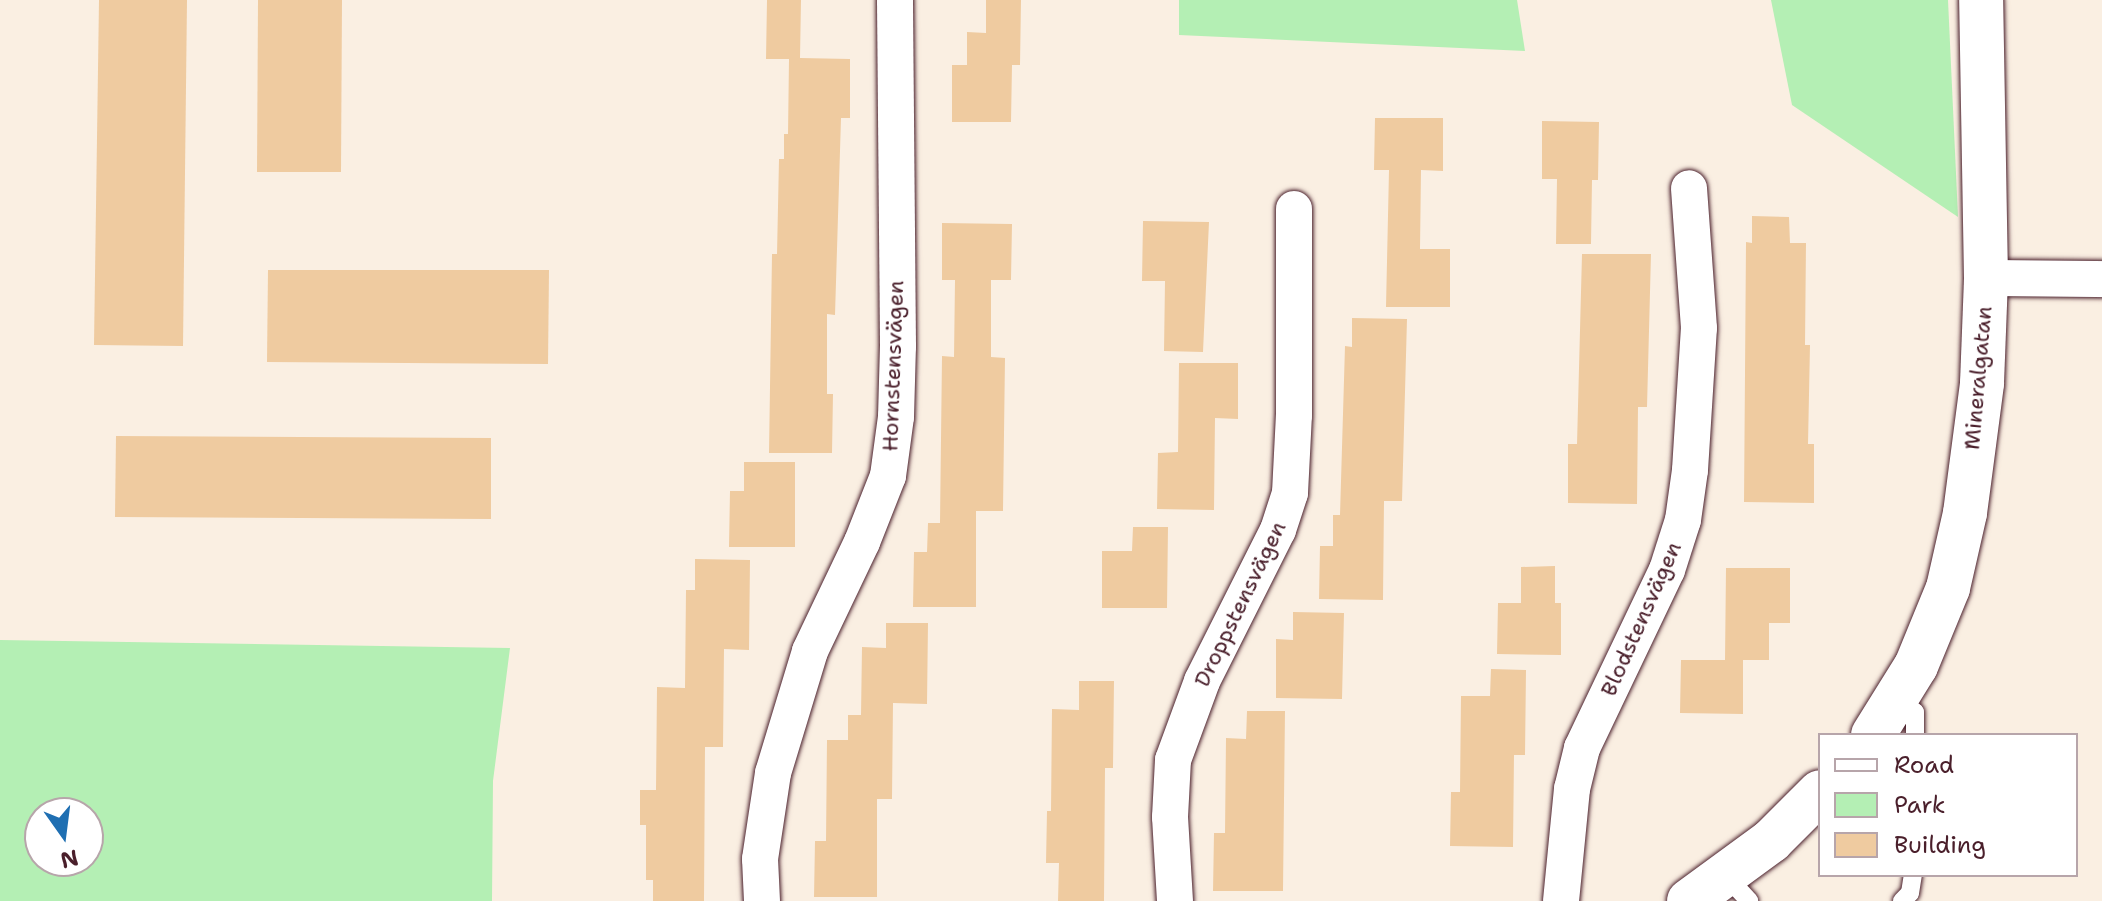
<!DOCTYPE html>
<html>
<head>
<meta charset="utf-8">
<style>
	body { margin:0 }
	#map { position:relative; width:2102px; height:901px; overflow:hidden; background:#faefe2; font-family:"Shantell Sans",sans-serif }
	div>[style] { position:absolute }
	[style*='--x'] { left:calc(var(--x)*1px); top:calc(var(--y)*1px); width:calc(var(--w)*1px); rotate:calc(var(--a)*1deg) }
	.green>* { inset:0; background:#b4efb4 }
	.building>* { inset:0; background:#efcba0 }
	.roads { filter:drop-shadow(0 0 2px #4a1f2b) drop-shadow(0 0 2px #4a1f2b) }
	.service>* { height:18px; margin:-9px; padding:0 9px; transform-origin:9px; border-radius:9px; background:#fff }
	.minor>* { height:36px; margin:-18px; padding:0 18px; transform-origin:18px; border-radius:18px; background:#fff }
	.tertiary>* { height:44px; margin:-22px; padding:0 22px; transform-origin:22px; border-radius:22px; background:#fff }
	span { translate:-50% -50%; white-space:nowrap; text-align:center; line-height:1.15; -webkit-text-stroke:7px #fff; paint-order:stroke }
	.street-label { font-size:22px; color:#4a1f2b }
	.legend { position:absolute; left:1818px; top:733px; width:260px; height:144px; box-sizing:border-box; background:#fff; border:2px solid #b7a5aa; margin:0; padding:10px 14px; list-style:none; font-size:24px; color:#4a1f2b }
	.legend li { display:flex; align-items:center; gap:16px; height:40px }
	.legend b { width:40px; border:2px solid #b7a5aa }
	.north { position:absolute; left:24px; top:797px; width:80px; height:80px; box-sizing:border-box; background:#fff; border:2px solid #b7a5aa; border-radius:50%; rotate:166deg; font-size:22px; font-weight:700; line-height:32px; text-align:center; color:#4a1f2b }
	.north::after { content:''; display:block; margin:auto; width:28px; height:36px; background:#1f6fb2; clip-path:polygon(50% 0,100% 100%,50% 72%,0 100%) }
</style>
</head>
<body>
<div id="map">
	<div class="green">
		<div style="clip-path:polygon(1179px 0,1517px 0,1525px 51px,1179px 35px)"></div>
		<div style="clip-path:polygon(1771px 0,1948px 0,1958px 217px,1792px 105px)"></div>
		<div style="clip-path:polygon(evenodd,0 640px,510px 648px,493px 781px,492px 901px,0 901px,0 640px,88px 813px,88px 861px,40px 861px,40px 813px,88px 813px)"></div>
	</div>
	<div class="building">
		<div style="clip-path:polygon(99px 0,187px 0,183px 346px,94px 345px)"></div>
		<div style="clip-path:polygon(258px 0,342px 0,341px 172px,257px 172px)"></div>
		<div style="clip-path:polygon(767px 0,801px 0,800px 58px,850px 59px,850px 118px,841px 118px,835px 315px,827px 314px,827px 394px,833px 394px,832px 453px,769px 453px,772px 254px,777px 254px,779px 159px,784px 159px,784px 134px,788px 134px,789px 59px,766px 59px)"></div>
		<div style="clip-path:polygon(986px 0,1021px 0,1020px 65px,1012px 65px,1011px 122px,952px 122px,952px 65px,967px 65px,967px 32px,986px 33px)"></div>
		<div style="clip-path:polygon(1375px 118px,1443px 118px,1443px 171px,1421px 170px,1420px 249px,1450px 249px,1450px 307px,1386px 307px,1389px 170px,1374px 170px)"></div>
		<div style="clip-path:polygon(1542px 121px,1599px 122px,1598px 180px,1592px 180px,1591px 244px,1556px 244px,1557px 179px,1542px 179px)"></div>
		<div style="clip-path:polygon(1752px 216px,1789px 217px,1790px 243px,1806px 243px,1805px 345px,1810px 345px,1808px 444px,1814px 444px,1814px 503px,1744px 502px,1746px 242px,1752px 243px)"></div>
		<div style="clip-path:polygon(1143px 221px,1209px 222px,1203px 352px,1164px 351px,1165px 281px,1142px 281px)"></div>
		<div style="clip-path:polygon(942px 223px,1012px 224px,1011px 280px,991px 280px,991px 357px,1005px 358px,1003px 511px,976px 511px,976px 607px,913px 607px,914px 552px,927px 552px,928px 523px,940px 523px,942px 356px,954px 357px,955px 280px,942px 280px)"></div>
		<div style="clip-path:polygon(1582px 254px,1651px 254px,1647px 407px,1638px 407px,1637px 504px,1568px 503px,1568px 444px,1577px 444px)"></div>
		<div style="clip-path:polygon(268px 270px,549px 270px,548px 364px,267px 362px)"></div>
		<div style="clip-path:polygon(1352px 318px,1407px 319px,1402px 501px,1384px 501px,1383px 600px,1319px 599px,1320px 546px,1333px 546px,1333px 515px,1340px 515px,1345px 346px,1352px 347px)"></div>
		<div style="clip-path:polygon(1179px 363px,1238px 363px,1238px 419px,1215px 418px,1214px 510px,1157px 509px,1158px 453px,1178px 452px)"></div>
		<div style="clip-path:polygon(116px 436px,491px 438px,491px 519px,115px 517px)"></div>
		<div style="clip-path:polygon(744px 462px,795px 462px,795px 547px,729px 547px,730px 491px,744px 491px)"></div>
		<div style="clip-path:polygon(1133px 527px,1168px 527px,1167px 608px,1102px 608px,1102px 551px,1132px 551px)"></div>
		<div style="clip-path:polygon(695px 559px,750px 560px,749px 650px,724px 649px,723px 747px,705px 747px,704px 901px,653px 901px,653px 880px,646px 880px,646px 825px,640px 825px,640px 790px,656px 790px,657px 687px,685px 688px,686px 590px,695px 590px)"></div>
		<div style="clip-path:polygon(1555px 566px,1555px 603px,1561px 603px,1561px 655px,1497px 654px,1498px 603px,1521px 603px,1521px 567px)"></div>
		<div style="clip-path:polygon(1726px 568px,1790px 568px,1790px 623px,1769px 623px,1769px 660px,1743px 660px,1743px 714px,1680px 713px,1681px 660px,1725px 660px)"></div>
		<div style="clip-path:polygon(1293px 612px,1344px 613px,1342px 699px,1276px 698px,1276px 639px,1293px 640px)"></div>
		<div style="clip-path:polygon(886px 623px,928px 623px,927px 704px,893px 703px,892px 799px,877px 799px,877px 897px,814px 897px,815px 841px,826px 841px,827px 740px,848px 740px,848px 715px,861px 715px,862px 647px,886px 648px)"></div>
		<div style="clip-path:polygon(1491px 669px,1526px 670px,1525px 755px,1514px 755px,1513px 847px,1450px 846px,1451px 792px,1460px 792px,1461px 696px,1490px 696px)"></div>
		<div style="clip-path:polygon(1079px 681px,1114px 681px,1113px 768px,1105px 768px,1104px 901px,1058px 901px,1059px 863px,1046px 863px,1047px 811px,1051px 811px,1052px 709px,1079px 710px)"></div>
		<div style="clip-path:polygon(1247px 711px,1285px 711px,1283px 891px,1213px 891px,1214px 833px,1225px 833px,1226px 738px,1246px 739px)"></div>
	</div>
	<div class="roads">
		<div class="service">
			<div style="--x:1897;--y:699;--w:22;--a:36"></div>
			<div style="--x:1915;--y:712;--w:23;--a:90"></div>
			<div style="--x:1726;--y:876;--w:34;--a:47"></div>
			<div style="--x:1902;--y:901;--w:11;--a:-45"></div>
			<div style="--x:1910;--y:893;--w:18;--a:-81"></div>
		</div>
		<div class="minor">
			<div style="--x:1986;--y:278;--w:116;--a:0.5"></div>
			<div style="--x:762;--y:901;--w:42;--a:-92.7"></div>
			<div style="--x:760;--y:859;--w:87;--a:-81.4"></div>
			<div style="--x:773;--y:773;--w:127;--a:-73.1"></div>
			<div style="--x:810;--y:651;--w:121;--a:-64.5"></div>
			<div style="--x:862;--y:542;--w:71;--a:-68.5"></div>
			<div style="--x:888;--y:476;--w:60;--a:-82.3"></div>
			<div style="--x:896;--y:417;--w:71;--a:-88.4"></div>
			<div style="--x:898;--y:346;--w:346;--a:-90.5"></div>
			<div style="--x:1175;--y:901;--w:84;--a:-93.4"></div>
			<div style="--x:1170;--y:817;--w:57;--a:-87"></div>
			<div style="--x:1173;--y:760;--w:84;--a:-69.8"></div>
			<div style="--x:1202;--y:681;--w:169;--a:-63.3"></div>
			<div style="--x:1278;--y:530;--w:39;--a:-72"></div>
			<div style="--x:1290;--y:493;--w:78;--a:-87.1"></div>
			<div style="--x:1294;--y:415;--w:206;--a:-90"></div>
			<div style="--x:1561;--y:901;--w:113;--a:-84.4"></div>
			<div style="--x:1572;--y:789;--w:42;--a:-76.3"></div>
			<div style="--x:1582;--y:748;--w:197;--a:-64.5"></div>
			<div style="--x:1667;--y:570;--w:52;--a:-72.3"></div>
			<div style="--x:1683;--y:520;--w:50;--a:-82"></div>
			<div style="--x:1690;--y:470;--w:142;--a:-86.4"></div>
			<div style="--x:1699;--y:328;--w:140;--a:-94.1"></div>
		</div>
		<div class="tertiary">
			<div style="--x:1873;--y:735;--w:81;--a:-58.1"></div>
			<div style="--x:1916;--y:666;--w:84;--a:-67.7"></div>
			<div style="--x:1948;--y:588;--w:77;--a:-77.2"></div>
			<div style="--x:1965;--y:513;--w:131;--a:-82.5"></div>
			<div style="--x:1982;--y:383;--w:105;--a:-87.8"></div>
			<div style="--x:1986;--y:278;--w:278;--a:-91"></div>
			<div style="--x:1689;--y:901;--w:102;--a:-36.2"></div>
			<div style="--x:1771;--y:841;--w:69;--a:-45"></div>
		</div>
	</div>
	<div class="street-label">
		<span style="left:893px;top:366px;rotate:-88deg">Hornstensvägen</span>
		<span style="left:1978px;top:378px;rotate:-85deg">Mineralgatan</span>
		<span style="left:1240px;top:604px;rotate:-64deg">Droppstensvägen</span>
		<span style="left:1641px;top:619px;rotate:-66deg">Blodstensvägen</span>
	</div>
	<ul class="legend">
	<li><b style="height:10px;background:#fff"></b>Road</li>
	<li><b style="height:22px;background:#b4efb4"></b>Park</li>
	<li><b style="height:22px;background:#efcba0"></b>Building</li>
	</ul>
	<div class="north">N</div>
</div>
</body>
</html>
